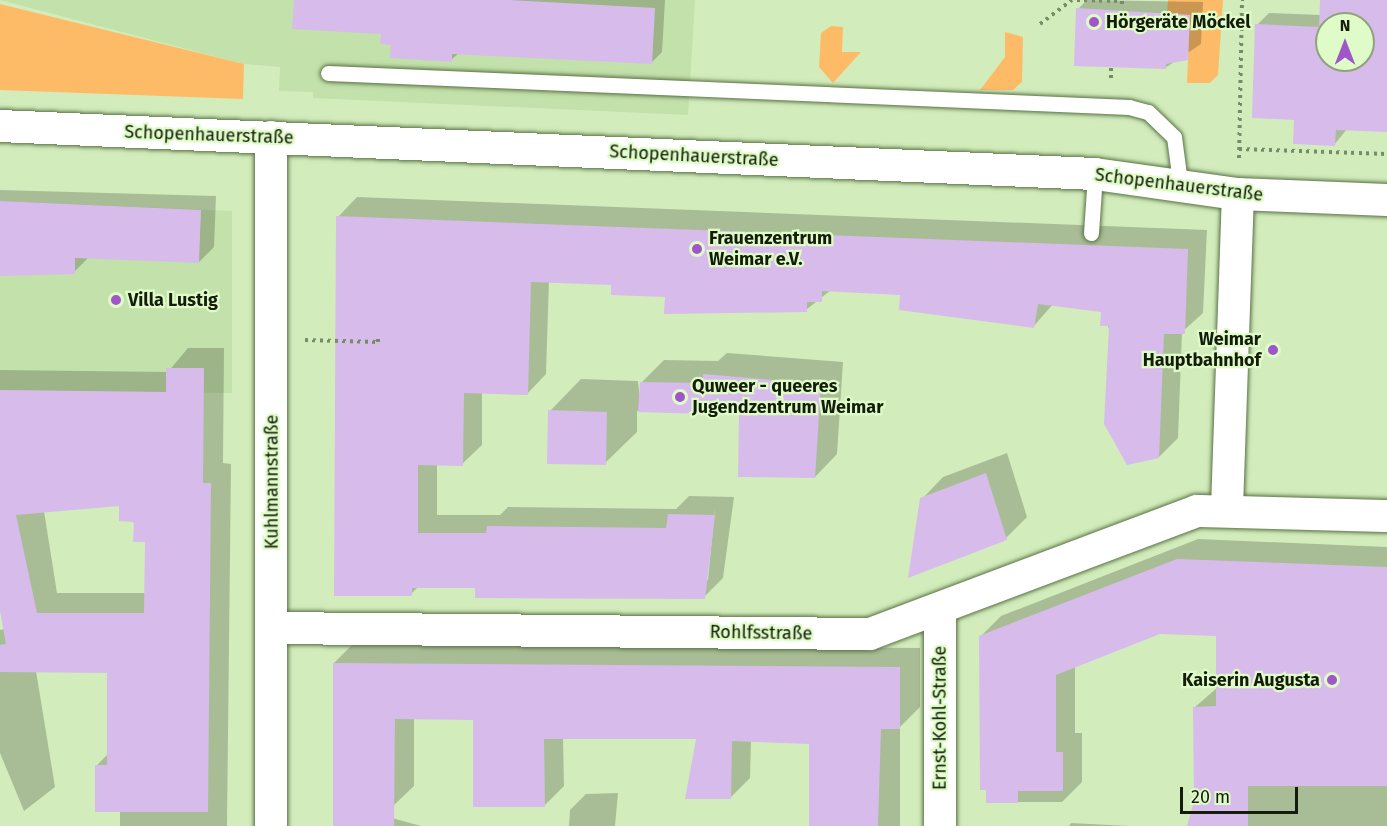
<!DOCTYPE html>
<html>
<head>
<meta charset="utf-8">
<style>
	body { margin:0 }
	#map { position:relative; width:1387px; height:826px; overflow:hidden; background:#d2edbb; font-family:"Fira Sans",sans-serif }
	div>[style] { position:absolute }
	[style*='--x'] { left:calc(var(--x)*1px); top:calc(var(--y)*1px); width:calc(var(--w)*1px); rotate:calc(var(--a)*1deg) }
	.built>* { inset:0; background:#c3e1aa }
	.green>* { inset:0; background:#febb67 }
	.shadow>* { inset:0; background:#0003 }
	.building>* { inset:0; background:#d7bbeb }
	.path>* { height:4px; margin-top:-2px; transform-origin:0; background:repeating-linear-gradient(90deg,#788a68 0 3px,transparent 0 7.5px) }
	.roads { filter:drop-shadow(0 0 2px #5a7145) drop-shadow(0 0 2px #5a7145) }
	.lane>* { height:15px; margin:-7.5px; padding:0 7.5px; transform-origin:7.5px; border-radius:7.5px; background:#fff }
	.street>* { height:32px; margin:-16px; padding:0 16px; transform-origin:16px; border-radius:16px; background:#fff }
	.dots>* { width:16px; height:16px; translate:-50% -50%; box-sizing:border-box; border:3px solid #dffbc8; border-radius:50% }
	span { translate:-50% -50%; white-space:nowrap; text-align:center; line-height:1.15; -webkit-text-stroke:4.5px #dffbc8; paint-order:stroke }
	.poi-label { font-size:18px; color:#141d0b; font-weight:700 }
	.left { translate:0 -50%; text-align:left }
	.right { translate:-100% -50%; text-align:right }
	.street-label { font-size:18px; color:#141d0b }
	.north { position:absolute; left:1315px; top:12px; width:60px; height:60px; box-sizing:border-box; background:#dffbc8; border:2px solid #8ea27c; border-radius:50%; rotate:0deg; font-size:16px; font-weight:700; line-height:24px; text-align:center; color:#141d0b }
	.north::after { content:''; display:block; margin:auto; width:21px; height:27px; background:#9e56c9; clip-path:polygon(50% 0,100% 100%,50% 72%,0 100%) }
	.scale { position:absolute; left:1180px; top:787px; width:118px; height:27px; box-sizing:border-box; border:3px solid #141d0b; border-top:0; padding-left:8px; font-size:18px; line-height:21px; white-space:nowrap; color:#141d0b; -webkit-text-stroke:4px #dffbc8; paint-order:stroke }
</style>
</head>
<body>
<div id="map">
	<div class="built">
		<div style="clip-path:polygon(0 0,695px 0,688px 115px,313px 98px,313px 92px,279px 91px,280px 67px,244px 64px)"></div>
		<div style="clip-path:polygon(0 201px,232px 211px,232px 393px,0 390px)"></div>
	</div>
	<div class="green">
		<div style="clip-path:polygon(1168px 0,1223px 0,1218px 75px,1210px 83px,1187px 83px,1190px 15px,1167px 14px)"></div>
		<div style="clip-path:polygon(0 4px,244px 64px,243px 99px,0 90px)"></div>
		<div style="clip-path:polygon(831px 26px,843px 27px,842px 52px,861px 52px,833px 83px,819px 67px,821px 33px)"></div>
		<div style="clip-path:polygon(1005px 32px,1023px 37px,1022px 82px,1013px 90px,980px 90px,1005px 57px)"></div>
	</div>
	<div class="shadow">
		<div style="clip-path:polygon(295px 0,665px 0,662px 52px,651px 63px,459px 53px,451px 60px,392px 43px,382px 33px)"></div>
		<div style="clip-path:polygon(1087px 0,1203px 2px,1201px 44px,1165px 68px,1078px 9px)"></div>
		<div style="clip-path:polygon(evenodd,1321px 0,1387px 0,1387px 130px,1347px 129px,1334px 145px,1257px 25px,1269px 13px,1321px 15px,1321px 0,1327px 24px,1363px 24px,1363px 60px,1327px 60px,1327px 24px)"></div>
		<div style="clip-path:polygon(0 190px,216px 196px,214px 247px,199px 262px,89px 257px,74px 272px,0 274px)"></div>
		<div style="clip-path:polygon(evenodd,357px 197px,1207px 230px,1203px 313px,1182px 332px,1178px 438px,1159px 457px,1102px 311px,1053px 304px,1033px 327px,901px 293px,831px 290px,806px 310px,613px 284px,549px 281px,546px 374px,527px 394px,482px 392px,482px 445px,462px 464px,437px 464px,437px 515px,500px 515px,508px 507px,676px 509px,689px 496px,734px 497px,723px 578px,704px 597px,477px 586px,419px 586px,411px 594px,338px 217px,357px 197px,715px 508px,708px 580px,705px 580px,715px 508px)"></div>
		<div style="clip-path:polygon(evenodd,188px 348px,224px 348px,223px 463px,231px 464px,227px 826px,120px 826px,120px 811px,96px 766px,109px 753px,108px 672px,36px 671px,55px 787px,24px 811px,0 753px,0 630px,5px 629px,0 604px,0 370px,168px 372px,188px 348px,121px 505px,146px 540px,145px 593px,57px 593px,44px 511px,121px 505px)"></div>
		<div style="clip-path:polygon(727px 353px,843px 362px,837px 454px,815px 477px,740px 413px,637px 411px,637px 432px,605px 463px,550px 411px,581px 379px,638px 381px,640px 401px,641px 383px,664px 360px,718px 361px)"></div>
		<div style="clip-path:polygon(1007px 453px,1027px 517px,1006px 538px,922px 499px,943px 477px)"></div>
		<div style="clip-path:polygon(1198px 539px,1387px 547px,1387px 826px,1188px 826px,1196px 801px,1195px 707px,1218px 687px,1218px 634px,1160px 632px,1075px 666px,1075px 733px,1082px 733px,1082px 782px,1062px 802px,988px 802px,981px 636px,1001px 616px)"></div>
		<div style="clip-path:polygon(354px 643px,920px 648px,920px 707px,900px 727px,900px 826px,810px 826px,811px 742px,751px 740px,750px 778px,730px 798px,698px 737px,563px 737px,564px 786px,544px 806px,475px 719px,414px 718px,414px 786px,393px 806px,352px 807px,421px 826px,335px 826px,334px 663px)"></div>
		<div style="clip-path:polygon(618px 793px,615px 826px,569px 826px,570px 810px,586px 794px)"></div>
		<div style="clip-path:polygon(1071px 823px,1129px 826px,1069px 826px)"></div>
	</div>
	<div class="building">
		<div style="clip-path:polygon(294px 0,509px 0,655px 8px,652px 64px,452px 54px,452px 62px,390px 58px,391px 45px,380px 44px,381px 34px,292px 29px)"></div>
		<div style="clip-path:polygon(evenodd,1320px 0,1387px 0,1387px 132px,1336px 130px,1335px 146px,1293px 144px,1294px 120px,1252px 118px,1255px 24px,1319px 27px,1320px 0,1327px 24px,1363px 24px,1363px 60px,1327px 60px,1327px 24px)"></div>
		<div style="clip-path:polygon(1076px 8px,1190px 15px,1188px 60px,1166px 64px,1166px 69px,1074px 66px)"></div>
		<div style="clip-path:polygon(0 201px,201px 210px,199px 263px,75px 258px,75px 274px,0 276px)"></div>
		<div style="clip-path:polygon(336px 216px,1188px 249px,1185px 334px,1164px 334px,1159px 458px,1127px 465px,1104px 424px,1109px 326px,1100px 326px,1101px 312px,1038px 304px,1034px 328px,899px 310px,900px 295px,822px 291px,822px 302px,807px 302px,807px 312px,664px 314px,665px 297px,611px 295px,611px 285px,531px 282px,528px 395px,464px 393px,463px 466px,418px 465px,418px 533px,486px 533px,487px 526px,666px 528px,668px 514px,715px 515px,705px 599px,475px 598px,475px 588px,412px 588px,412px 596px,334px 596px)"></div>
		<div style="clip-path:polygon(evenodd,166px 368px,204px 368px,203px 483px,211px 483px,208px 812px,95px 812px,95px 765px,107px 765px,107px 673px,0 672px,0 645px,6px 644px,0 611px,0 390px,166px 392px,166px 368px,119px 506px,119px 521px,134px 522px,133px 542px,145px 542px,144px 613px,37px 613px,16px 515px,119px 506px)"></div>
		<div style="clip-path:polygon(703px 374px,821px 384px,815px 478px,738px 477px,739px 415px,638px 412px,640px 382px,703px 383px)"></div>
		<div style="clip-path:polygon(548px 410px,607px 412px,606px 465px,547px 464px)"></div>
		<div style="clip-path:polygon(986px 473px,1007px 540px,908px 578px,920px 498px)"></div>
		<div style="clip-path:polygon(1177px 559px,1387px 567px,1387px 786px,1248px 786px,1248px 826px,1187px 826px,1194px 801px,1193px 707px,1216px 706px,1216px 636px,1160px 634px,1056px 675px,1056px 752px,1063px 752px,1063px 791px,1018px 791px,1018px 803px,986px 803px,986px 790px,980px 790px,979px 636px)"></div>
		<div style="clip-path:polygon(333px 663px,900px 667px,900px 729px,881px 729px,878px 826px,809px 826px,809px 744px,732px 741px,731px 799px,685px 799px,696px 739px,544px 739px,545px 807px,473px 807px,473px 720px,395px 719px,394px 826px,333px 826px)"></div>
	</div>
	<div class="path">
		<div style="--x:1077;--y:0;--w:45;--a:1.3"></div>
		<div style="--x:1122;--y:1;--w:5;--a:90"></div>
		<div style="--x:1040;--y:24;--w:40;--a:-37"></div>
		<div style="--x:1111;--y:78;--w:10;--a:-90"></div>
		<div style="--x:1239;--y:149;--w:148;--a:1.9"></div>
		<div style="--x:1239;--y:158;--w:158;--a:-88.9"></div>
		<div style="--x:305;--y:340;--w:73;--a:1.6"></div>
		<div style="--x:378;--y:342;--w:6;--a:-90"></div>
	</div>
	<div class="roads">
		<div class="lane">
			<div style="--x:328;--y:73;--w:802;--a:2.43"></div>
			<div style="--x:1129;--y:107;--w:20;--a:15"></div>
			<div style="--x:1148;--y:112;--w:36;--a:44"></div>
			<div style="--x:1174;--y:137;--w:45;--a:82.4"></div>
			<div style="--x:1091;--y:233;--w:59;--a:-86.1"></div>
		</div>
		<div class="street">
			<div style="--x:0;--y:126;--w:1096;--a:2.51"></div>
			<div style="--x:1095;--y:174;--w:144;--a:8"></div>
			<div style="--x:1238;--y:194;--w:149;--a:2.3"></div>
			<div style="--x:271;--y:137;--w:689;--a:90"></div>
			<div style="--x:1227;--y:508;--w:314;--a:-88"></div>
			<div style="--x:273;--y:628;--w:597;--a:0.58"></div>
			<div style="--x:870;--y:634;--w:349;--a:-20.6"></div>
			<div style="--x:1197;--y:511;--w:190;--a:1.5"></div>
			<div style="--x:940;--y:826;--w:215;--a:-90"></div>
		</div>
	</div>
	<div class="dots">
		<div style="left:1094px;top:22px;background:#9e56c9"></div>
		<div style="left:697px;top:249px;background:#9e56c9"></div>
		<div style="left:116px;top:300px;background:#9e56c9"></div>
		<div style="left:1273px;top:350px;background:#9e56c9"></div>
		<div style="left:680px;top:397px;background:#9e56c9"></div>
		<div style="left:1332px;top:680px;background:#9e56c9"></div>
	</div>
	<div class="poi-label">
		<span class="left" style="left:1106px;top:22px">Hörgeräte Möckel</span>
		<span class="left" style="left:709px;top:249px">Frauenzentrum<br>Weimar e.V.</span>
		<span class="left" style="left:128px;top:300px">Villa Lustig</span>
		<span class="right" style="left:1261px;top:350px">Weimar<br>Hauptbahnhof</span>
		<span class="left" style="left:692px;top:397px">Quweer - queeres<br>Jugendzentrum Weimar</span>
		<span class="right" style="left:1320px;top:680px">Kaiserin Augusta</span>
	</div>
	<div class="street-label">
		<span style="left:209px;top:135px;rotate:2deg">Schopenhauerstraße</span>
		<span style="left:694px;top:156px;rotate:3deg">Schopenhauerstraße</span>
		<span style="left:1179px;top:185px;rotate:7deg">Schopenhauerstraße</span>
		<span style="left:272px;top:482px;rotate:-90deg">Kuhlmannstraße</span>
		<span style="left:761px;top:633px;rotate:1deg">Rohlfsstraße</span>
		<span style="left:940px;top:718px;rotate:-90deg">Ernst-Kohl-Straße</span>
	</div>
	<div class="north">N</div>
	<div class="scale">20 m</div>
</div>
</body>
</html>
